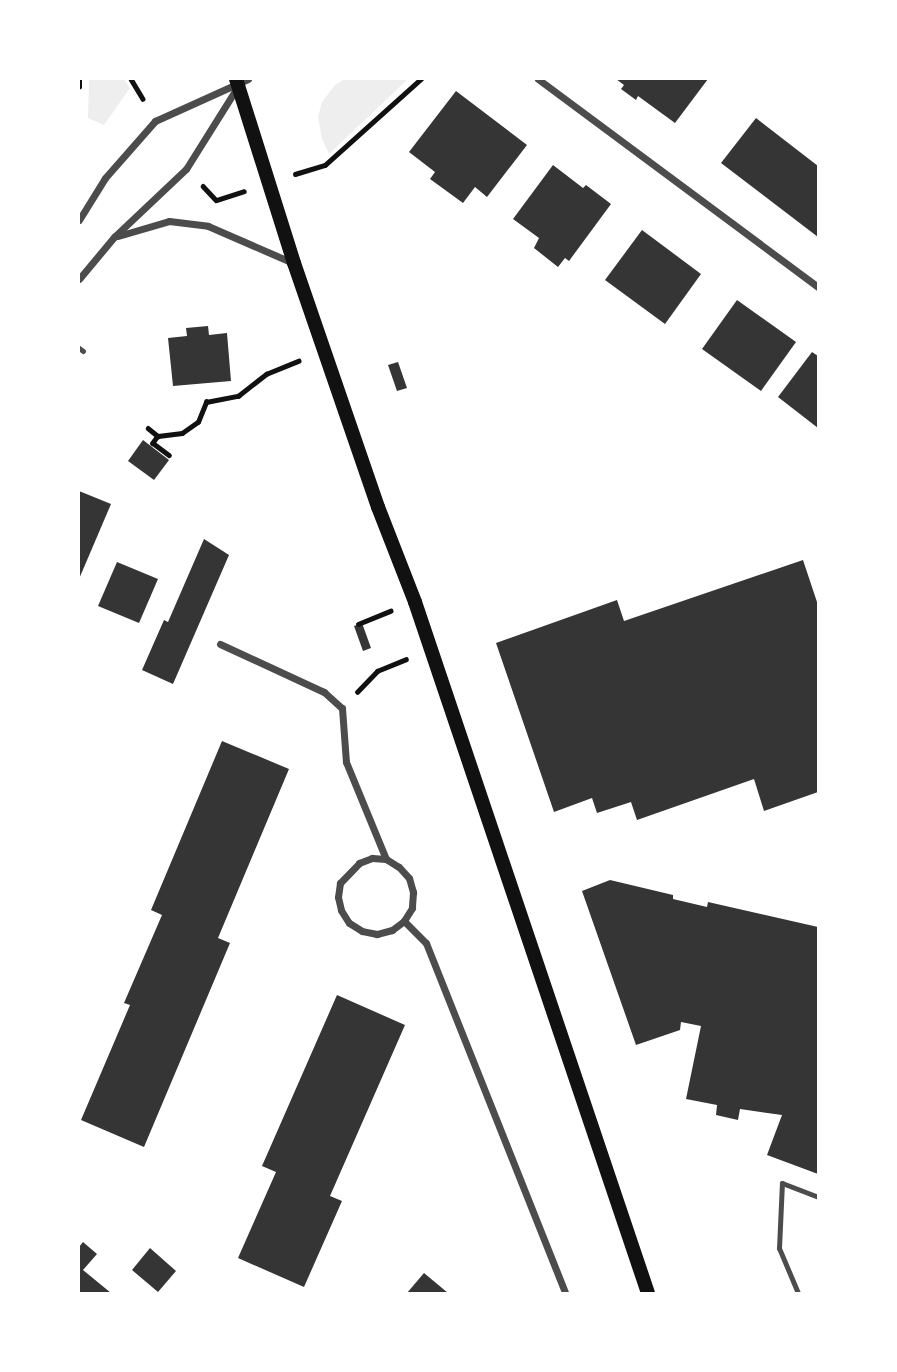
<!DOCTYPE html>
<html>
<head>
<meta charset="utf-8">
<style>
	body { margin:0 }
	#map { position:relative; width:897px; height:1372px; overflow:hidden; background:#fff; font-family:"PT Sans",sans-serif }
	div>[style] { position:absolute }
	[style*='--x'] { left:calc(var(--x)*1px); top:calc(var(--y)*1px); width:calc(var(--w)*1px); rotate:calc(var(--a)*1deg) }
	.green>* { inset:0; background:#eee }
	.building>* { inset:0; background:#353535 }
	.path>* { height:4.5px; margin:-2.25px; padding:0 2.25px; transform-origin:2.25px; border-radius:2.25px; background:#111 }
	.service>* { height:5px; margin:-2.5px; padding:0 2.5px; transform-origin:2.5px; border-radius:2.5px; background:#4c4c4c }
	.minor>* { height:7px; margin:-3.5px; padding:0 3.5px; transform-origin:3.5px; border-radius:3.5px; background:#4c4c4c }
	.secondary>* { height:14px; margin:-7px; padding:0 7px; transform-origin:7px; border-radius:7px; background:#111 }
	span { translate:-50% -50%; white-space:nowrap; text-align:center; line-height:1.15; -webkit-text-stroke:5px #fff; paint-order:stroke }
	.frame { position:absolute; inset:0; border:80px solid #fff; pointer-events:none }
</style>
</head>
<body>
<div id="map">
	<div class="green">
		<div style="clip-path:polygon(89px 79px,124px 79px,130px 88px,104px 125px,88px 118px)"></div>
		<div style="clip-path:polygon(345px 79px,408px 79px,329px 154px,322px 139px,318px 117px,322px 102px,335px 85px)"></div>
	</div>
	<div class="building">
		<div style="clip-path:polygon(616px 79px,708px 79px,675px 123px,638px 96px,636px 100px,621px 89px,624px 85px)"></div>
		<div style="clip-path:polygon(456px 91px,527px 145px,487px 197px,475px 187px,463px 203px,430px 179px,435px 172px,409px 152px)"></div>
		<div style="clip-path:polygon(756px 118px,818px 166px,818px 237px,721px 163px)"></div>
		<div style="clip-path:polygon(553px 165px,583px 188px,586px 185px,611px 204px,569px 261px,565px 258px,558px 267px,534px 248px,539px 238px,513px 219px)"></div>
		<div style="clip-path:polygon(642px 230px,701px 274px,665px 324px,605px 280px)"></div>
		<div style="clip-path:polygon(737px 300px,796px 342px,761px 391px,702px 349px)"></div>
		<div style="clip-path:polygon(208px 326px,209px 335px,227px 333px,231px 381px,173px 386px,168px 338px,187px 336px,186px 328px)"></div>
		<div style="clip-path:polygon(812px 352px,818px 356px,818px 428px,778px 397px)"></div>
		<div style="clip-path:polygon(398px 362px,407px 388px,397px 391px,388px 365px)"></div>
		<div style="clip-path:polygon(143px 440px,169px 460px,154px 480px,128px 461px)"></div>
		<div style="clip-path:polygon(79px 491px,111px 504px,79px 579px)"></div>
		<div style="clip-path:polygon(204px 539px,229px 555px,173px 684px,142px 670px,164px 620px,168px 622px)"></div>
		<div style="clip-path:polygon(803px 560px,818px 605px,818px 792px,764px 811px,754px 779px,637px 820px,631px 802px,597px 813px,592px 798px,554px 812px,496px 643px,617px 600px,624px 621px)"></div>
		<div style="clip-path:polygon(117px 562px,158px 579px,139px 623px,98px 606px)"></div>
		<div style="clip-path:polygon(362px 623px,371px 648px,363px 651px,354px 626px)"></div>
		<div style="clip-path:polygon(222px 741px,289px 769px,218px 938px,230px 943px,144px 1147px,81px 1120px,130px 1005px,124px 1003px,162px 915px,151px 910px)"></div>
		<div style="clip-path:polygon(610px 880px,673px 895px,673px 899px,707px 907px,708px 902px,818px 927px,818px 1174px,767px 1155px,782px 1115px,740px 1109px,738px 1120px,716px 1115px,717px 1105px,686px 1099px,701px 1026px,681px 1022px,680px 1030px,636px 1045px,582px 891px)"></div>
		<div style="clip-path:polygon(337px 995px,405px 1025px,330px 1196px,342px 1201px,304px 1287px,238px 1258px,276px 1172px,262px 1166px)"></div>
		<div style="clip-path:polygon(83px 1242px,97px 1254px,83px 1270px,111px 1293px,79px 1293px,79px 1247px)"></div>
		<div style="clip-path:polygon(150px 1248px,176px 1271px,158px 1292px,132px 1270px)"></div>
		<div style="clip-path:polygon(424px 1273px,448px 1293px,407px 1293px)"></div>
	</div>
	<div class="path">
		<div style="--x:131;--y:79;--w:23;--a:59"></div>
		<div style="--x:79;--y:87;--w:8;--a:-90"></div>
		<div style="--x:295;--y:174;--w:31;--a:-17"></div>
		<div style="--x:325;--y:165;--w:129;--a:-41.9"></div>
		<div style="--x:203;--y:186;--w:19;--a:47"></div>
		<div style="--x:217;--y:200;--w:28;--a:-18"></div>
		<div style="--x:148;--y:428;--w:13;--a:39"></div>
		<div style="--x:158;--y:436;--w:24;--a:-7"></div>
		<div style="--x:182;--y:433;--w:19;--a:-35"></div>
		<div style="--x:198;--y:422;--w:22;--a:-68"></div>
		<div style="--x:206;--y:402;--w:33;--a:-11"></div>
		<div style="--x:238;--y:396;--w:36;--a:-38"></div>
		<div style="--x:266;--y:374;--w:35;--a:-22"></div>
		<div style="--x:158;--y:436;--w:9;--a:126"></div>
		<div style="--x:153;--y:443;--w:20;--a:37"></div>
		<div style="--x:358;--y:624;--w:35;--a:-22"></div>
		<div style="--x:357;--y:692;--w:29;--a:-46"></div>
		<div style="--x:377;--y:671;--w:31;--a:-22"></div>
	</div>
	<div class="service">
		<div style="--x:79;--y:348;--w:5;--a:37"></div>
		<div style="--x:798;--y:1293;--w:49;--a:-112.9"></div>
		<div style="--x:779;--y:1248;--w:65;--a:-87.4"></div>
		<div style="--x:782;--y:1183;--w:39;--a:21"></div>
	</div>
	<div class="minor">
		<div style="--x:538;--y:79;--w:349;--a:36.6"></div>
		<div style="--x:79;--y:220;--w:49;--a:-58.2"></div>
		<div style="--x:105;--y:178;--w:76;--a:-48.7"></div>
		<div style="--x:155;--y:121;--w:102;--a:-24.3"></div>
		<div style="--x:118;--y:236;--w:53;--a:-16.4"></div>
		<div style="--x:169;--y:221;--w:39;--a:7"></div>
		<div style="--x:208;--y:226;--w:93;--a:23.5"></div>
		<div style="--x:79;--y:279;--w:55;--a:-50.2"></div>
		<div style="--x:114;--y:237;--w:99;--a:-43.4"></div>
		<div style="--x:186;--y:169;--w:98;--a:-57.9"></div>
		<div style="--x:220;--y:644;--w:115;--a:24.8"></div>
		<div style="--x:324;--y:692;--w:24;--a:42"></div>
		<div style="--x:342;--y:708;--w:54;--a:85.8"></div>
		<div style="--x:346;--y:762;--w:105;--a:67.6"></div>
		<div style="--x:386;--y:859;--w:15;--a:32"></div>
		<div style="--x:399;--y:867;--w:15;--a:48"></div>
		<div style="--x:409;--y:878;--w:15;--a:74"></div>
		<div style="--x:413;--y:892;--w:16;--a:94"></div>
		<div style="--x:412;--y:908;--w:15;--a:122"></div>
		<div style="--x:404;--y:921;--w:15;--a:143"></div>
		<div style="--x:392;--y:930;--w:16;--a:165"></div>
		<div style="--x:377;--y:934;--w:15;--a:-169"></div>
		<div style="--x:362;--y:931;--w:15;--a:-148"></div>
		<div style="--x:349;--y:923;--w:15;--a:-122"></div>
		<div style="--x:341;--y:910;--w:13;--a:-103"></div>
		<div style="--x:338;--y:897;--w:14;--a:-82"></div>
		<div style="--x:340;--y:883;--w:28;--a:-46"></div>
		<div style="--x:359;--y:863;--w:14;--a:-21"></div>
		<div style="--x:372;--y:858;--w:14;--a:4"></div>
		<div style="--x:404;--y:921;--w:31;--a:45"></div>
		<div style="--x:426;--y:943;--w:377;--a:68.3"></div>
	</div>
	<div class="secondary">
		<div style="--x:236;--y:79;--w:193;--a:72.5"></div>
		<div style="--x:294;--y:263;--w:258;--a:71"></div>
		<div style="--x:378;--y:507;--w:102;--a:68.7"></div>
		<div style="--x:415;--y:602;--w:729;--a:71.37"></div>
	</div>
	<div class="frame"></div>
</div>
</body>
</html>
